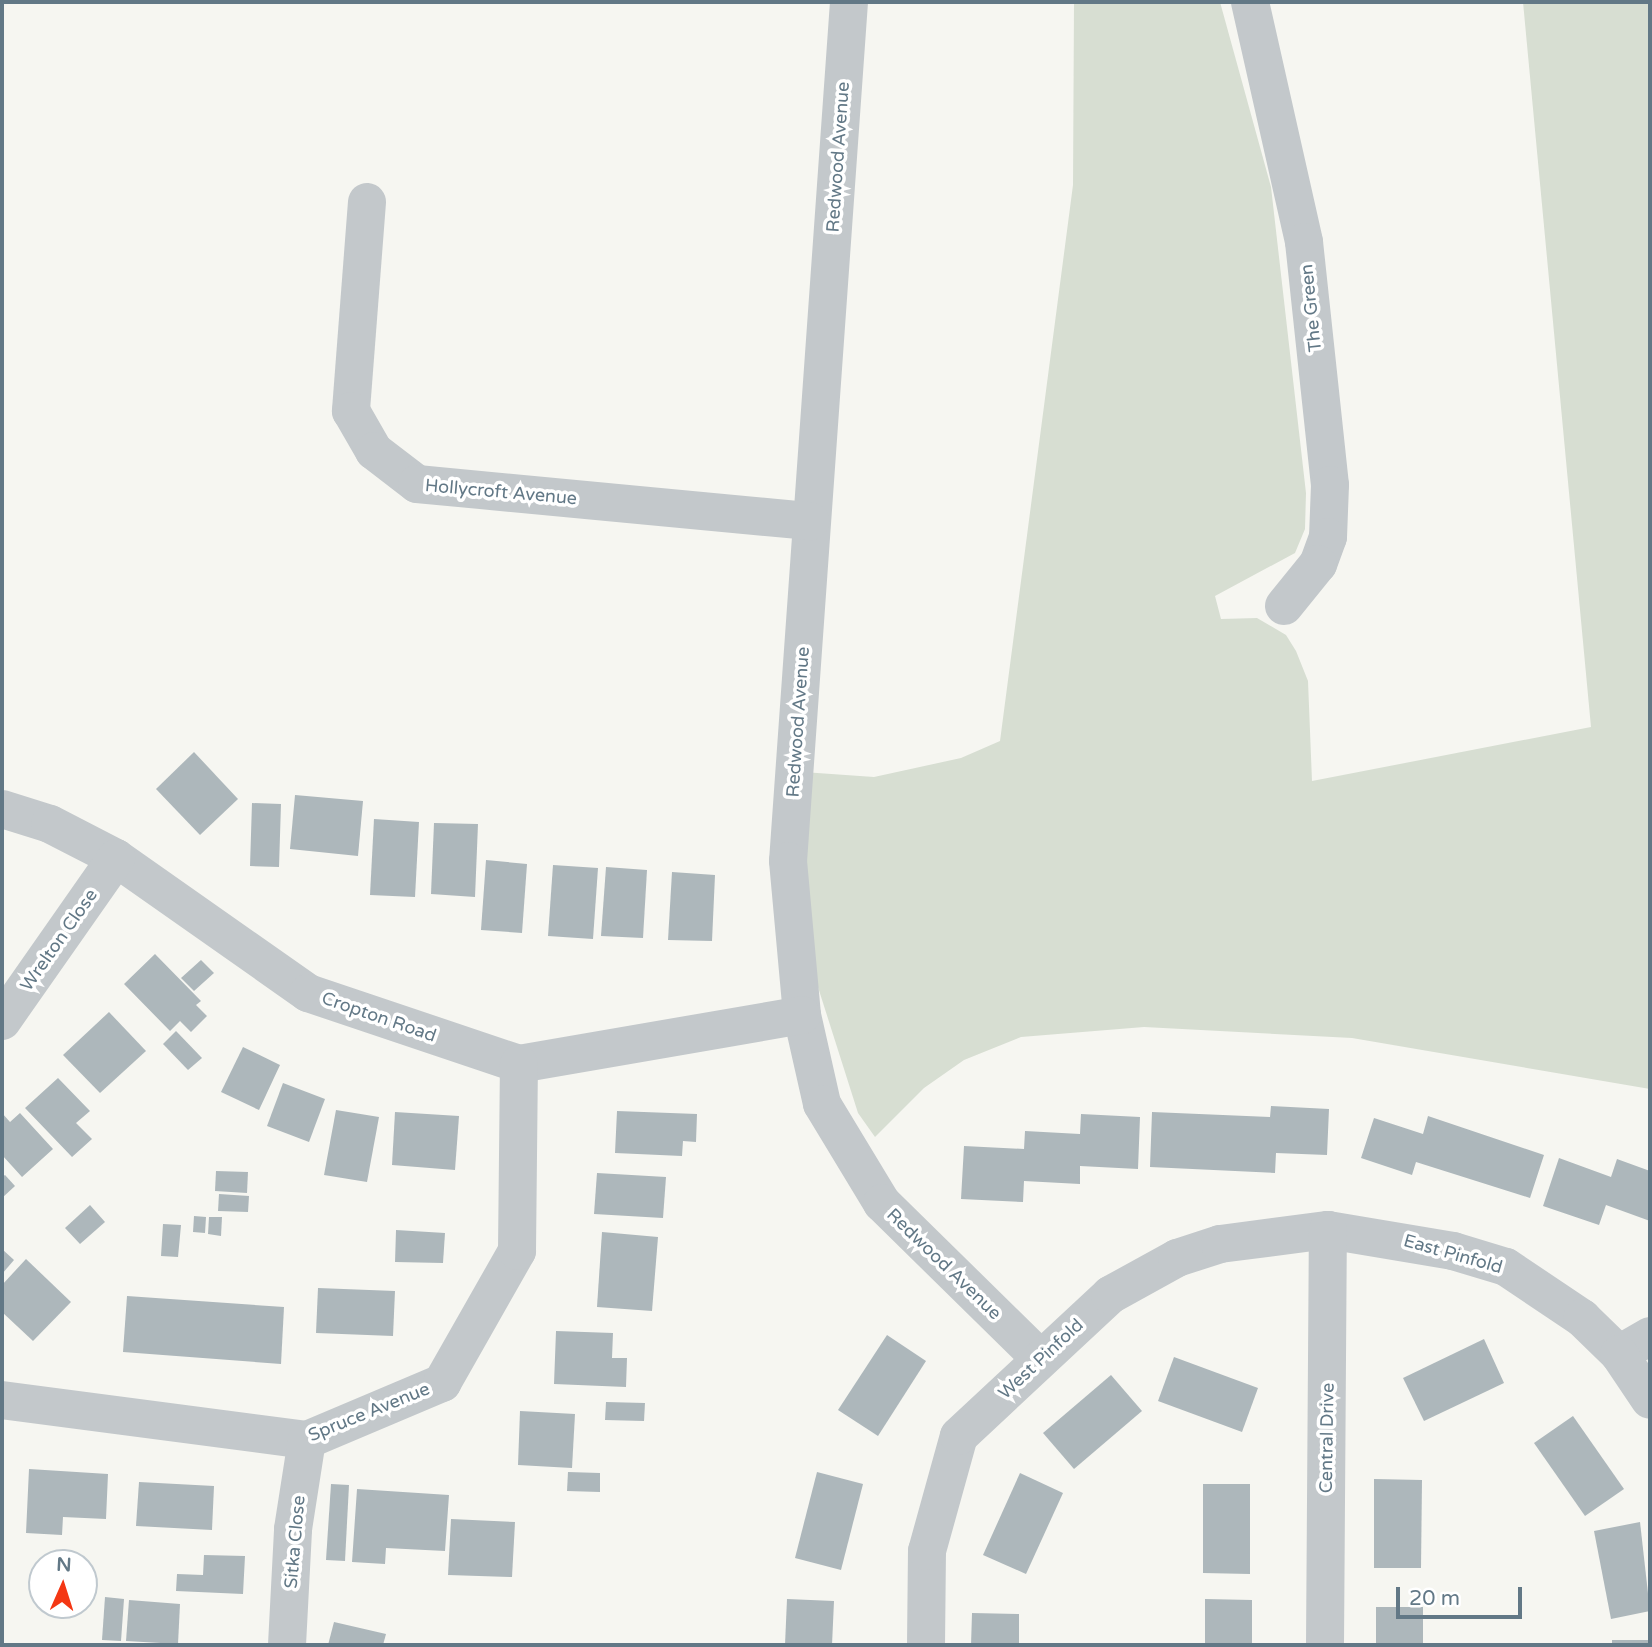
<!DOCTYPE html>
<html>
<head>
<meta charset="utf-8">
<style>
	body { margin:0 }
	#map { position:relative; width:1652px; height:1647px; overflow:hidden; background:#f6f6f1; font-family:"Varela Round",sans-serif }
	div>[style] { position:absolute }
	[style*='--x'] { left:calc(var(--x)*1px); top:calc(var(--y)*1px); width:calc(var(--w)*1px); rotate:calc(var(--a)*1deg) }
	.green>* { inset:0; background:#d7ded2 }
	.building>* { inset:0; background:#adb7bb }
	.minor>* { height:38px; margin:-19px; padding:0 19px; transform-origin:19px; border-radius:19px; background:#c3c8cb }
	span { translate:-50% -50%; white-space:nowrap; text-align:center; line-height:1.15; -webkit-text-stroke:7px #fff; paint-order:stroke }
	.street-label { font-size:18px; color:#627886 }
	.frame { position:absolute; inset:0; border:4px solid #627886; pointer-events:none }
	.north { position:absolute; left:28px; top:1549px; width:70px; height:70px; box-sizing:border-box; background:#fff; border:2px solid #c0c9cf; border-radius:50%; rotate:3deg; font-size:19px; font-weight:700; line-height:28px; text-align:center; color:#627886 }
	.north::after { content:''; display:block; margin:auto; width:24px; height:32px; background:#f43714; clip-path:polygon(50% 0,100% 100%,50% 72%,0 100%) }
	.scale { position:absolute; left:1396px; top:1587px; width:126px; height:32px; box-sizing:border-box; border:4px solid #627886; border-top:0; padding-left:9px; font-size:21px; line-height:24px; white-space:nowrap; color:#627886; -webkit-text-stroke:5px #fff; paint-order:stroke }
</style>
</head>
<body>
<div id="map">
	<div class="green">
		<div style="clip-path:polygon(1074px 2px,1220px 2px,1271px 187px,1306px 493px,1305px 529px,1295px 553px,1215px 596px,1221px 619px,1257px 618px,1286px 635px,1296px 651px,1308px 681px,1312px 781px,1591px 727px,1523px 2px,1650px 2px,1650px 1089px,1352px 1038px,1144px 1027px,1021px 1037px,964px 1060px,924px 1088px,875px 1137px,858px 1113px,817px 984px,807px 924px,803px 772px,874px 777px,961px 758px,1000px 741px,1073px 185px)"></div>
	</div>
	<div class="building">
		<div style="clip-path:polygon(194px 752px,238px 799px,200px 835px,156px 789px)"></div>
		<div style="clip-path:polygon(295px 795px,363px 801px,358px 856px,290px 849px)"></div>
		<div style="clip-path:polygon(252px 803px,281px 804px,279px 867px,250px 866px)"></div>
		<div style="clip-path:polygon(374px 819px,419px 822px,415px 897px,370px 895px)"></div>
		<div style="clip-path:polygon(434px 823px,478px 824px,475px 897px,431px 894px)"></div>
		<div style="clip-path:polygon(486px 860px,527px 864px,522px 933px,481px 930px)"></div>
		<div style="clip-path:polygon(553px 865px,598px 868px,593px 939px,548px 936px)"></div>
		<div style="clip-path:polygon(606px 867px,647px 870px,643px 938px,601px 936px)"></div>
		<div style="clip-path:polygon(672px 872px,715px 875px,712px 941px,668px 940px)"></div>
		<div style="clip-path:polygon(155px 954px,201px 1001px,196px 1005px,207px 1016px,191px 1032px,180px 1021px,170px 1031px,124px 984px)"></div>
		<div style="clip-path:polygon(201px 960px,214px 973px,194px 991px,181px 978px)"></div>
		<div style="clip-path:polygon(109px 1012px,146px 1051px,100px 1093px,63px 1055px)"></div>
		<div style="clip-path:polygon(176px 1031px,202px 1058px,188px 1070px,163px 1044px)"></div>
		<div style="clip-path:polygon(243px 1047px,280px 1065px,259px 1110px,221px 1092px)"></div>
		<div style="clip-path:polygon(58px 1078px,90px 1111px,76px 1123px,92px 1139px,72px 1157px,25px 1108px)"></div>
		<div style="clip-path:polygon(283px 1083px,325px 1099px,309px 1142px,267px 1126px)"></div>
		<div style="clip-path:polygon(1271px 1106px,1329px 1109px,1327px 1155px,1276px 1153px,1275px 1173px,1150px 1167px,1152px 1112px,1270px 1117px)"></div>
		<div style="clip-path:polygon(336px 1110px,379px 1117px,367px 1182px,324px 1175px)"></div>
		<div style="clip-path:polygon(617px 1111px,697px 1114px,696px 1142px,683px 1141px,682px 1156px,615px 1153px)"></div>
		<div style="clip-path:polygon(395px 1112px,459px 1116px,455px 1170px,392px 1165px)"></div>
		<div style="clip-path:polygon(2px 1113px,10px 1122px,20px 1113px,53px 1149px,22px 1177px,2px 1155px)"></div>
		<div style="clip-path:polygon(1081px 1114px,1140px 1117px,1138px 1169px,1080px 1166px,1080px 1184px,1024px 1181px,1023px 1202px,961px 1199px,964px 1146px,1024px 1149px,1025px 1131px,1080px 1134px)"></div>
		<div style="clip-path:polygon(1428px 1116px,1544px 1155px,1530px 1198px,1416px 1162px,1412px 1175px,1361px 1158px,1374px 1118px,1423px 1134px)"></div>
		<div style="clip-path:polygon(1559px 1158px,1611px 1177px,1617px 1159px,1650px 1171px,1650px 1221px,1606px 1205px,1599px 1225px,1543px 1206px)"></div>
		<div style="clip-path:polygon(216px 1171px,248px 1172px,247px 1193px,215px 1191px)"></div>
		<div style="clip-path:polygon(597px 1173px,666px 1177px,663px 1218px,594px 1214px)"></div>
		<div style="clip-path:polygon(5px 1175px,15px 1186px,2px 1198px,2px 1177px)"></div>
		<div style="clip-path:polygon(219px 1194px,249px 1196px,248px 1212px,218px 1211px)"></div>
		<div style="clip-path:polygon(90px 1205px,105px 1222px,80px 1244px,65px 1228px)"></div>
		<div style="clip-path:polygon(194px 1216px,206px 1217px,205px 1233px,193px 1232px)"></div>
		<div style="clip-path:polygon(209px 1217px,222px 1217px,221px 1236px,208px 1234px)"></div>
		<div style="clip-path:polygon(163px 1224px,181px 1225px,178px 1257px,161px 1256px)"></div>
		<div style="clip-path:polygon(396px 1230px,445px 1233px,443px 1263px,395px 1262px)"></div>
		<div style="clip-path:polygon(602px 1232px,658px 1237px,652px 1311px,597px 1307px)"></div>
		<div style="clip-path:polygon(2px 1249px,14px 1260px,2px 1274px)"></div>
		<div style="clip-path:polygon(26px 1259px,71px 1302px,33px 1341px,2px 1312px,2px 1285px)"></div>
		<div style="clip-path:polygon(318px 1288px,395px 1291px,393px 1336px,316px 1333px)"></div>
		<div style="clip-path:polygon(127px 1296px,284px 1307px,281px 1364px,123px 1352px)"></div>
		<div style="clip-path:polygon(556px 1331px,613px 1333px,612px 1358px,627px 1358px,626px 1387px,554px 1384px)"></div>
		<div style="clip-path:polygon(887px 1335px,926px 1361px,878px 1436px,838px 1410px)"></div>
		<div style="clip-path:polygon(1484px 1339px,1504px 1383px,1424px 1421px,1403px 1378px)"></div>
		<div style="clip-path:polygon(1174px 1357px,1258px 1388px,1242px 1432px,1158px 1401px)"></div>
		<div style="clip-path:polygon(1111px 1375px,1142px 1411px,1074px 1469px,1043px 1433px)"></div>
		<div style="clip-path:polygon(606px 1402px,645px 1403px,644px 1421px,605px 1420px)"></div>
		<div style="clip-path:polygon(520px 1411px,575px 1414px,572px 1468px,518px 1465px)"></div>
		<div style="clip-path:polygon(1573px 1416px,1624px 1489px,1585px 1516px,1534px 1443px)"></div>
		<div style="clip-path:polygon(29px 1469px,108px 1474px,106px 1519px,63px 1517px,62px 1535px,26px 1533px)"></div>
		<div style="clip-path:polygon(568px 1472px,600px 1473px,600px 1492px,567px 1491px)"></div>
		<div style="clip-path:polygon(817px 1472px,863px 1484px,841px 1570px,795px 1558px)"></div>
		<div style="clip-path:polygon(1020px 1473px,1063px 1493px,1026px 1574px,983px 1555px)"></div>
		<div style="clip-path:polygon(1374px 1479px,1422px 1480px,1421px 1568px,1374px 1568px)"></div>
		<div style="clip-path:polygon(139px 1482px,214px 1486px,212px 1530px,136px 1526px)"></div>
		<div style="clip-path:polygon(331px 1484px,349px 1485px,345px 1561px,326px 1560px)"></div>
		<div style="clip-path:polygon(1203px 1484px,1250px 1484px,1250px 1574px,1203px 1573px)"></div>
		<div style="clip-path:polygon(357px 1489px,449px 1495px,445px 1551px,386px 1548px,385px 1564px,352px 1562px)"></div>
		<div style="clip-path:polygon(451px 1519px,515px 1522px,512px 1577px,448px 1575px)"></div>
		<div style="clip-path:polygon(1640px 1522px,1650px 1611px,1611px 1619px,1594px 1531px)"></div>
		<div style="clip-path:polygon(204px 1555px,245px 1556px,243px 1594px,176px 1591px,177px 1574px,203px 1575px)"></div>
		<div style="clip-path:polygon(105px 1597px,124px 1599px,121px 1641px,102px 1640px)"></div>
		<div style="clip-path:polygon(787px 1599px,834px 1601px,832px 1645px,785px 1645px)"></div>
		<div style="clip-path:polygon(1205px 1599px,1252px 1600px,1252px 1645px,1205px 1645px)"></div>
		<div style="clip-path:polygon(129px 1600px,180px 1604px,178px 1644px,126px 1641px)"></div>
		<div style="clip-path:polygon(1376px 1607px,1423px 1607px,1423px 1645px,1376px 1645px)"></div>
		<div style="clip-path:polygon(972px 1613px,1019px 1614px,1019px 1645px,971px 1645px)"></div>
		<div style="clip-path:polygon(334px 1622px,386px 1634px,383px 1645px,328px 1645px)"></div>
		<div style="clip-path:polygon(1612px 1640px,1650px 1640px,1650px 1645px,1612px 1645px)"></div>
	</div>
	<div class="minor">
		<div style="--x:849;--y:2;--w:861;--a:94.06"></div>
		<div style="--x:788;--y:861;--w:155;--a:84.8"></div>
		<div style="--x:802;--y:1015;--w:91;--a:77.3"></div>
		<div style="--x:822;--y:1104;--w:116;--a:58.8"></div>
		<div style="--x:882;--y:1203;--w:221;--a:44.5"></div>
		<div style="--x:1250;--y:2;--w:246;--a:77.3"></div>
		<div style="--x:1304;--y:242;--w:244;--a:83.9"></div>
		<div style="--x:1330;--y:485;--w:52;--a:92.2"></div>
		<div style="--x:1328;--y:537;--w:29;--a:110"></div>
		<div style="--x:1318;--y:564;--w:54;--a:129"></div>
		<div style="--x:367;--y:202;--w:210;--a:94.4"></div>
		<div style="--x:351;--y:411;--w:46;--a:60.1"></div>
		<div style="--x:374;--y:451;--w:54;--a:37.5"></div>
		<div style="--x:417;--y:484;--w:395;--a:5.4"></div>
		<div style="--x:2;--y:809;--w:50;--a:17.4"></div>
		<div style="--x:50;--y:824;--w:74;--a:27.3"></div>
		<div style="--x:116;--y:858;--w:235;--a:35.1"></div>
		<div style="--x:308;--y:993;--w:223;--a:18.6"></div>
		<div style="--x:519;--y:1064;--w:287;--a:-9.8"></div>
		<div style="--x:2;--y:1021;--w:199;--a:-55"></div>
		<div style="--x:1619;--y:1354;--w:36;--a:-30"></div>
		<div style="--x:2;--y:1400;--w:308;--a:7.5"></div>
		<div style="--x:307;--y:1440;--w:147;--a:-22.9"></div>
		<div style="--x:442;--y:1383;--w:152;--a:-60.4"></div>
		<div style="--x:517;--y:1251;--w:187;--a:-89.4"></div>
		<div style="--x:287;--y:1645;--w:116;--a:-87"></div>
		<div style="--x:293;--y:1529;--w:90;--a:-81.1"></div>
		<div style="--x:926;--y:1645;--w:94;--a:-89.4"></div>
		<div style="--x:927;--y:1551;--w:119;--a:-74.5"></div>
		<div style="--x:959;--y:1436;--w:207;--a:-43"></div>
		<div style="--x:1110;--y:1295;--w:77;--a:-28.9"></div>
		<div style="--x:1177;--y:1258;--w:45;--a:-18"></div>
		<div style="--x:1220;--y:1244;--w:109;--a:-7.4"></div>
		<div style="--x:1328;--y:1230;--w:127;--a:9.5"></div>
		<div style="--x:1453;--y:1251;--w:55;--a:16.8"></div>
		<div style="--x:1506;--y:1267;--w:92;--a:33.9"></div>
		<div style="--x:1582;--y:1318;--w:52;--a:44.2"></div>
		<div style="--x:1619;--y:1354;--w:55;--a:56"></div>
		<div style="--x:1325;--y:1645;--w:415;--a:-89.6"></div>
	</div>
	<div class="street-label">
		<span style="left:838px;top:157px;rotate:-86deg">Redwood Avenue</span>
		<span style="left:1311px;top:308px;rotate:-96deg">The Green</span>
		<span style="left:501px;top:492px;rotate:5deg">Hollycroft Avenue</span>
		<span style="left:798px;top:722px;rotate:-86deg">Redwood Avenue</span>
		<span style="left:59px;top:940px;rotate:-55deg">Wrelton Close</span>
		<span style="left:379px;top:1017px;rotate:19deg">Cropton Road</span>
		<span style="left:1453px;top:1254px;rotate:16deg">East Pinfold</span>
		<span style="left:944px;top:1264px;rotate:44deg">Redwood Avenue</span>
		<span style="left:1041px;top:1359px;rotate:-43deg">West Pinfold</span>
		<span style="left:369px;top:1412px;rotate:-22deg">Spruce Avenue</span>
		<span style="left:1327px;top:1438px;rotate:-89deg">Central Drive</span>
		<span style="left:295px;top:1542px;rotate:-85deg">Sitka Close</span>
	</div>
	<div class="frame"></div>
	<div class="north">N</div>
	<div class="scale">20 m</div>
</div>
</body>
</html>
